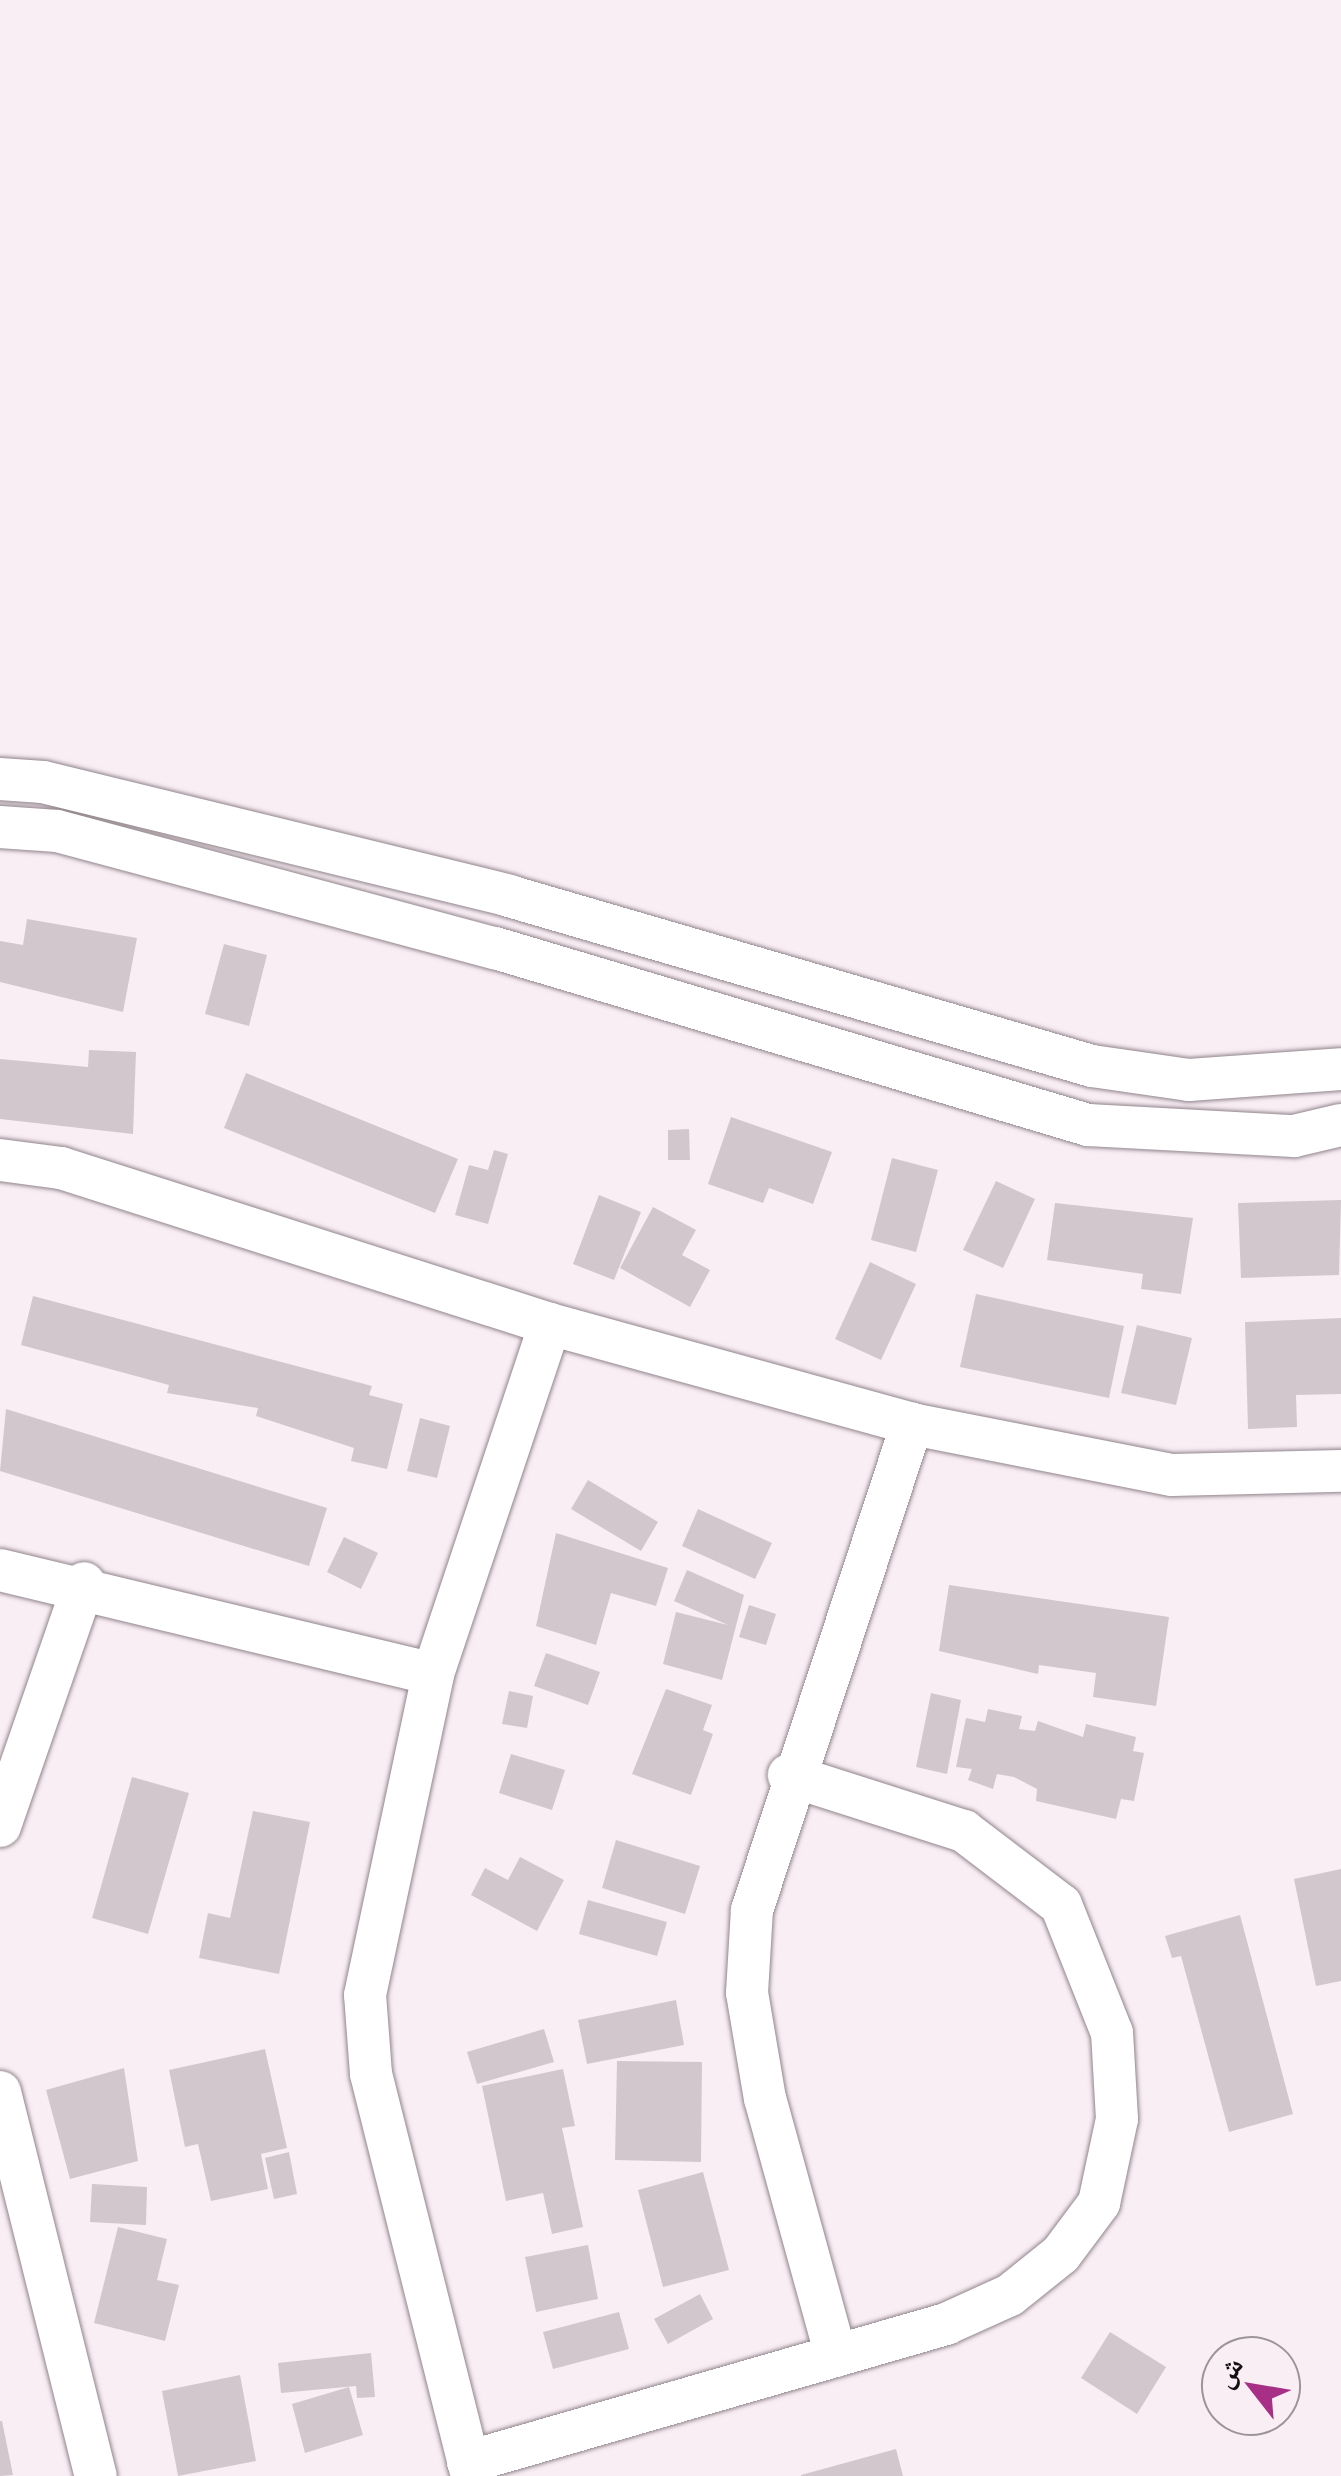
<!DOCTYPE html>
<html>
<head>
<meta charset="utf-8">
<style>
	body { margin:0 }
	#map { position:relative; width:1341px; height:2476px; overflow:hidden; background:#faeef5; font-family:Lato,"Noto Naskh Arabic",sans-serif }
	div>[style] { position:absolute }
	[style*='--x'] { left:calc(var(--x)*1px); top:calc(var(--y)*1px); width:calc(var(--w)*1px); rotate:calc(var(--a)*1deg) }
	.building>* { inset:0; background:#d3c7ce }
	.roads { filter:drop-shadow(0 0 2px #90858b) drop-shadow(0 0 2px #90858b) }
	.street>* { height:42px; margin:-21px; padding:0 21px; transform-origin:21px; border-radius:21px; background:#fff }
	span { translate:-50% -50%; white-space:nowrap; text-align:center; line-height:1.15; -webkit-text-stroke:8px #faeef5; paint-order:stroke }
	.north { position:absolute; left:1201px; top:2336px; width:100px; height:100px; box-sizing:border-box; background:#faeef5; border:2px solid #9d949a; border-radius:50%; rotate:301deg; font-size:28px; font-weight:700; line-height:40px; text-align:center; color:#120e11 }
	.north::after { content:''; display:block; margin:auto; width:35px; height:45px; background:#a72f85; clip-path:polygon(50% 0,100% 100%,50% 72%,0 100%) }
</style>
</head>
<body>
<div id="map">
	<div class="building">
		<div style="clip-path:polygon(27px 919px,137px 938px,123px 1012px,0 982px,0 941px,23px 945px)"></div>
		<div style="clip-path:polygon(224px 944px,267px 955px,249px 1026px,205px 1014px)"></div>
		<div style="clip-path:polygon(89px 1050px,136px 1052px,133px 1134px,0 1119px,0 1059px,88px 1067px)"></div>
		<div style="clip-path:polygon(246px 1073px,458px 1159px,435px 1213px,224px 1128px)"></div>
		<div style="clip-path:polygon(731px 1117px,832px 1152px,813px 1204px,769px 1188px,763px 1203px,708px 1184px)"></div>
		<div style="clip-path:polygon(689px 1129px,690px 1160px,668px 1160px,668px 1130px)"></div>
		<div style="clip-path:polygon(494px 1150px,508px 1154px,488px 1224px,455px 1215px,469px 1165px,488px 1170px)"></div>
		<div style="clip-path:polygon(892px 1158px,938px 1170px,916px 1252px,871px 1240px)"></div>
		<div style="clip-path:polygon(996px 1181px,1035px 1199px,1003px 1268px,963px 1250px)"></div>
		<div style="clip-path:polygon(599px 1195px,641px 1212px,614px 1280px,573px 1264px)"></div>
		<div style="clip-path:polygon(1341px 1200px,1339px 1275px,1241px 1278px,1238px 1203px)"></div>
		<div style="clip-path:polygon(1055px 1203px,1193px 1218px,1181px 1294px,1141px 1289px,1143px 1274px,1047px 1260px)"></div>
		<div style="clip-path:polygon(653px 1207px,696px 1230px,682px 1255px,710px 1270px,690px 1307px,620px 1268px)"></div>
		<div style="clip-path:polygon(870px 1262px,916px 1284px,881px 1360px,835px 1339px)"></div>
		<div style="clip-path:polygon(976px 1294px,1124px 1326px,1109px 1398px,960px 1367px)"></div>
		<div style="clip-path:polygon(33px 1296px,372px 1386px,369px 1395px,403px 1404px,387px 1469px,351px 1461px,354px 1448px,256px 1416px,258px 1408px,167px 1393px,169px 1385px,21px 1345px)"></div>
		<div style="clip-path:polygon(1341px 1318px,1341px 1394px,1296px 1395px,1297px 1427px,1248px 1429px,1245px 1322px)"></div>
		<div style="clip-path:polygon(1137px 1325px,1192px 1338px,1176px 1405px,1121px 1393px)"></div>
		<div style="clip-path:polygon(6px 1409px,327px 1508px,309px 1566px,0 1471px)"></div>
		<div style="clip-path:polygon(420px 1418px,450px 1426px,437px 1478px,407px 1471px)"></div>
		<div style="clip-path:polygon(588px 1480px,658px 1522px,641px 1551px,571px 1509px)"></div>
		<div style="clip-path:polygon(698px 1509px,772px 1543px,755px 1579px,682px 1546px)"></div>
		<div style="clip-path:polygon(556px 1533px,668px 1568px,656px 1606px,611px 1593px,596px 1645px,536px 1626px)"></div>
		<div style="clip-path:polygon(344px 1537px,378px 1553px,361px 1589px,327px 1572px)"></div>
		<div style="clip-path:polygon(687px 1570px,744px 1595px,722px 1680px,663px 1664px,676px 1612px,728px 1625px,674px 1601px)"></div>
		<div style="clip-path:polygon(949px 1585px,1169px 1617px,1156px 1706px,1093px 1697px,1096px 1673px,1039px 1665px,1038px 1674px,939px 1651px)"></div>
		<div style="clip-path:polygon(749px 1605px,776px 1614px,766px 1645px,739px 1637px)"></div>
		<div style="clip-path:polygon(546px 1653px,600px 1672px,588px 1705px,534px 1686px)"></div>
		<div style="clip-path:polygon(666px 1689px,712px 1705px,703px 1730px,713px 1734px,691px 1795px,632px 1774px)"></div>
		<div style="clip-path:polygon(509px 1691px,533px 1696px,527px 1728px,502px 1724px)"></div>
		<div style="clip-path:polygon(931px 1693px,961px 1700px,947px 1774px,916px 1767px)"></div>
		<div style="clip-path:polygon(988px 1709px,1022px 1716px,1019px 1729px,1035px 1731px,1038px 1721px,1083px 1737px,1086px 1724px,1136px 1737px,1133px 1751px,1144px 1753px,1134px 1801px,1121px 1799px,1116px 1819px,1036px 1801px,1037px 1789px,1014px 1777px,997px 1774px,993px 1789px,968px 1780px,972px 1769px,956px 1767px,966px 1718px,985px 1722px)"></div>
		<div style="clip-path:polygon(511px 1754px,565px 1770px,552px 1810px,499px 1793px)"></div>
		<div style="clip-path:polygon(132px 1777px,189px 1793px,148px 1934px,92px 1918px)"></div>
		<div style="clip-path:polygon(253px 1811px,310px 1822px,279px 1974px,199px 1958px,208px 1913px,230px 1918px)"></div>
		<div style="clip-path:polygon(616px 1840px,700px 1866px,685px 1914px,602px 1888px)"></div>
		<div style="clip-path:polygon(520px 1857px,564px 1880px,537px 1931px,471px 1895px,485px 1868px,508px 1880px)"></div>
		<div style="clip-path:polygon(1341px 1869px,1341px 1981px,1316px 1986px,1294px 1879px)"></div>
		<div style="clip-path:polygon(588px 1900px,667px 1922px,657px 1956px,579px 1934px)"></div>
		<div style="clip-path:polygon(1240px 1915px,1293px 2114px,1229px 2132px,1181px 1956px,1172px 1958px,1165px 1936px)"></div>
		<div style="clip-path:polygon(676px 2000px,684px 2045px,587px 2064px,578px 2020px)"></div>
		<div style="clip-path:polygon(544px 2029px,554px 2062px,477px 2084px,467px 2052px)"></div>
		<div style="clip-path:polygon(265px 2049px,287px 2148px,261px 2154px,268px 2189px,211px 2201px,198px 2144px,185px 2147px,169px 2070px)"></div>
		<div style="clip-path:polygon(617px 2061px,702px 2062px,701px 2162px,615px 2160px)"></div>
		<div style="clip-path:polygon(124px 2068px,138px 2161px,70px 2179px,46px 2090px)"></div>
		<div style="clip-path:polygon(563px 2069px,575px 2126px,562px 2128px,583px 2227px,552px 2234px,543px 2193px,506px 2201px,482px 2086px)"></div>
		<div style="clip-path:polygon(289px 2152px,297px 2194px,274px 2199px,265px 2158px)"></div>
		<div style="clip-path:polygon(703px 2172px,729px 2270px,663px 2287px,638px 2190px)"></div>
		<div style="clip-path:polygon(92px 2184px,147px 2187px,146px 2225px,90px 2222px)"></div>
		<div style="clip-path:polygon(118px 2227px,167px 2239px,157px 2280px,179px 2285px,165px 2341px,94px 2323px)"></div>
		<div style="clip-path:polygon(588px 2245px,598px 2299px,536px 2312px,525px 2257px)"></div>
		<div style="clip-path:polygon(700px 2294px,713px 2319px,668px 2344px,654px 2319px)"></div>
		<div style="clip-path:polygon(619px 2312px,629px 2349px,553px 2369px,543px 2332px)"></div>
		<div style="clip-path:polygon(1110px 2332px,1166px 2367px,1137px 2414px,1081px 2378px)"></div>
		<div style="clip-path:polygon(371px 2353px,375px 2397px,357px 2398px,356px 2386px,281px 2393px,278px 2363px)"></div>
		<div style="clip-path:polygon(240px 2375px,256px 2461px,178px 2476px,162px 2391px)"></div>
		<div style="clip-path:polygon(349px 2387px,363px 2435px,305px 2453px,292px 2404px)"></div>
		<div style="clip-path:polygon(0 2421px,2px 2421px,13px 2475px,0 2476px)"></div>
		<div style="clip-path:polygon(896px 2449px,903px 2476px,801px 2476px,801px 2475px)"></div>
	</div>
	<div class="roads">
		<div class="street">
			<div style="--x:0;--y:779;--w:43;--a:4"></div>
			<div style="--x:43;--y:782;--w:480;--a:13.7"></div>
			<div style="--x:509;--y:896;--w:607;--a:16.26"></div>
			<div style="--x:1092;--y:1066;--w:98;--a:8.2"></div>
			<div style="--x:1189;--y:1080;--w:152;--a:-4.1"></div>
			<div style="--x:0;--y:827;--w:57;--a:4"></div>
			<div style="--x:57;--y:831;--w:453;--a:15"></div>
			<div style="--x:495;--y:948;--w:619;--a:16.62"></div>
			<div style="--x:1088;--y:1125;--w:206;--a:3.1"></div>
			<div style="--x:1294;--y:1136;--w:48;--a:-13.2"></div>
			<div style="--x:0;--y:1160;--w:62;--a:7.5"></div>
			<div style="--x:61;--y:1168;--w:513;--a:17.69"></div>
			<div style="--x:550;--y:1324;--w:376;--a:15.4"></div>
			<div style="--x:912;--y:1424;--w:265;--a:11.1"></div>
			<div style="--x:1172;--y:1475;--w:169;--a:-1.4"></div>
			<div style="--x:0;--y:1570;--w:445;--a:13.5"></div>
			<div style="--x:0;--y:1826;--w:257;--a:-70.9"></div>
			<div style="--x:0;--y:2092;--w:396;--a:76"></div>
			<div style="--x:836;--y:2356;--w:267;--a:-105.4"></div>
			<div style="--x:765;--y:2099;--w:108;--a:-99.6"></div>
			<div style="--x:747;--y:1993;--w:83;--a:-86.6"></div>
			<div style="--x:752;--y:1910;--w:512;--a:-71.78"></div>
			<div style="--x:468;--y:2462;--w:498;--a:-16.1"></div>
			<div style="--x:946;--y:2324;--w:70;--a:-24.4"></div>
			<div style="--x:1010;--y:2295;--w:65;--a:-38.8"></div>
			<div style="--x:1061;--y:2254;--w:64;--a:-53.3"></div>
			<div style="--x:1099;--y:2203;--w:86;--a:-77.9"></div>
			<div style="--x:1117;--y:2119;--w:86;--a:-93.3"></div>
			<div style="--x:1112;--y:2033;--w:138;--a:-111.7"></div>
			<div style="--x:1061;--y:1905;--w:122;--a:-142.7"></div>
			<div style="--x:964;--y:1831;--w:184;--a:-162.3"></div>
			<div style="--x:472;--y:2476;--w:414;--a:-104.1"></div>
			<div style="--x:371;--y:2074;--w:79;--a:-94.3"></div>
			<div style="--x:365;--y:1995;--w:328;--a:-78"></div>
			<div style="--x:433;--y:1674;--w:369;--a:-71.5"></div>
		</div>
	</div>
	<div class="north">ش</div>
</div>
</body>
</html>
